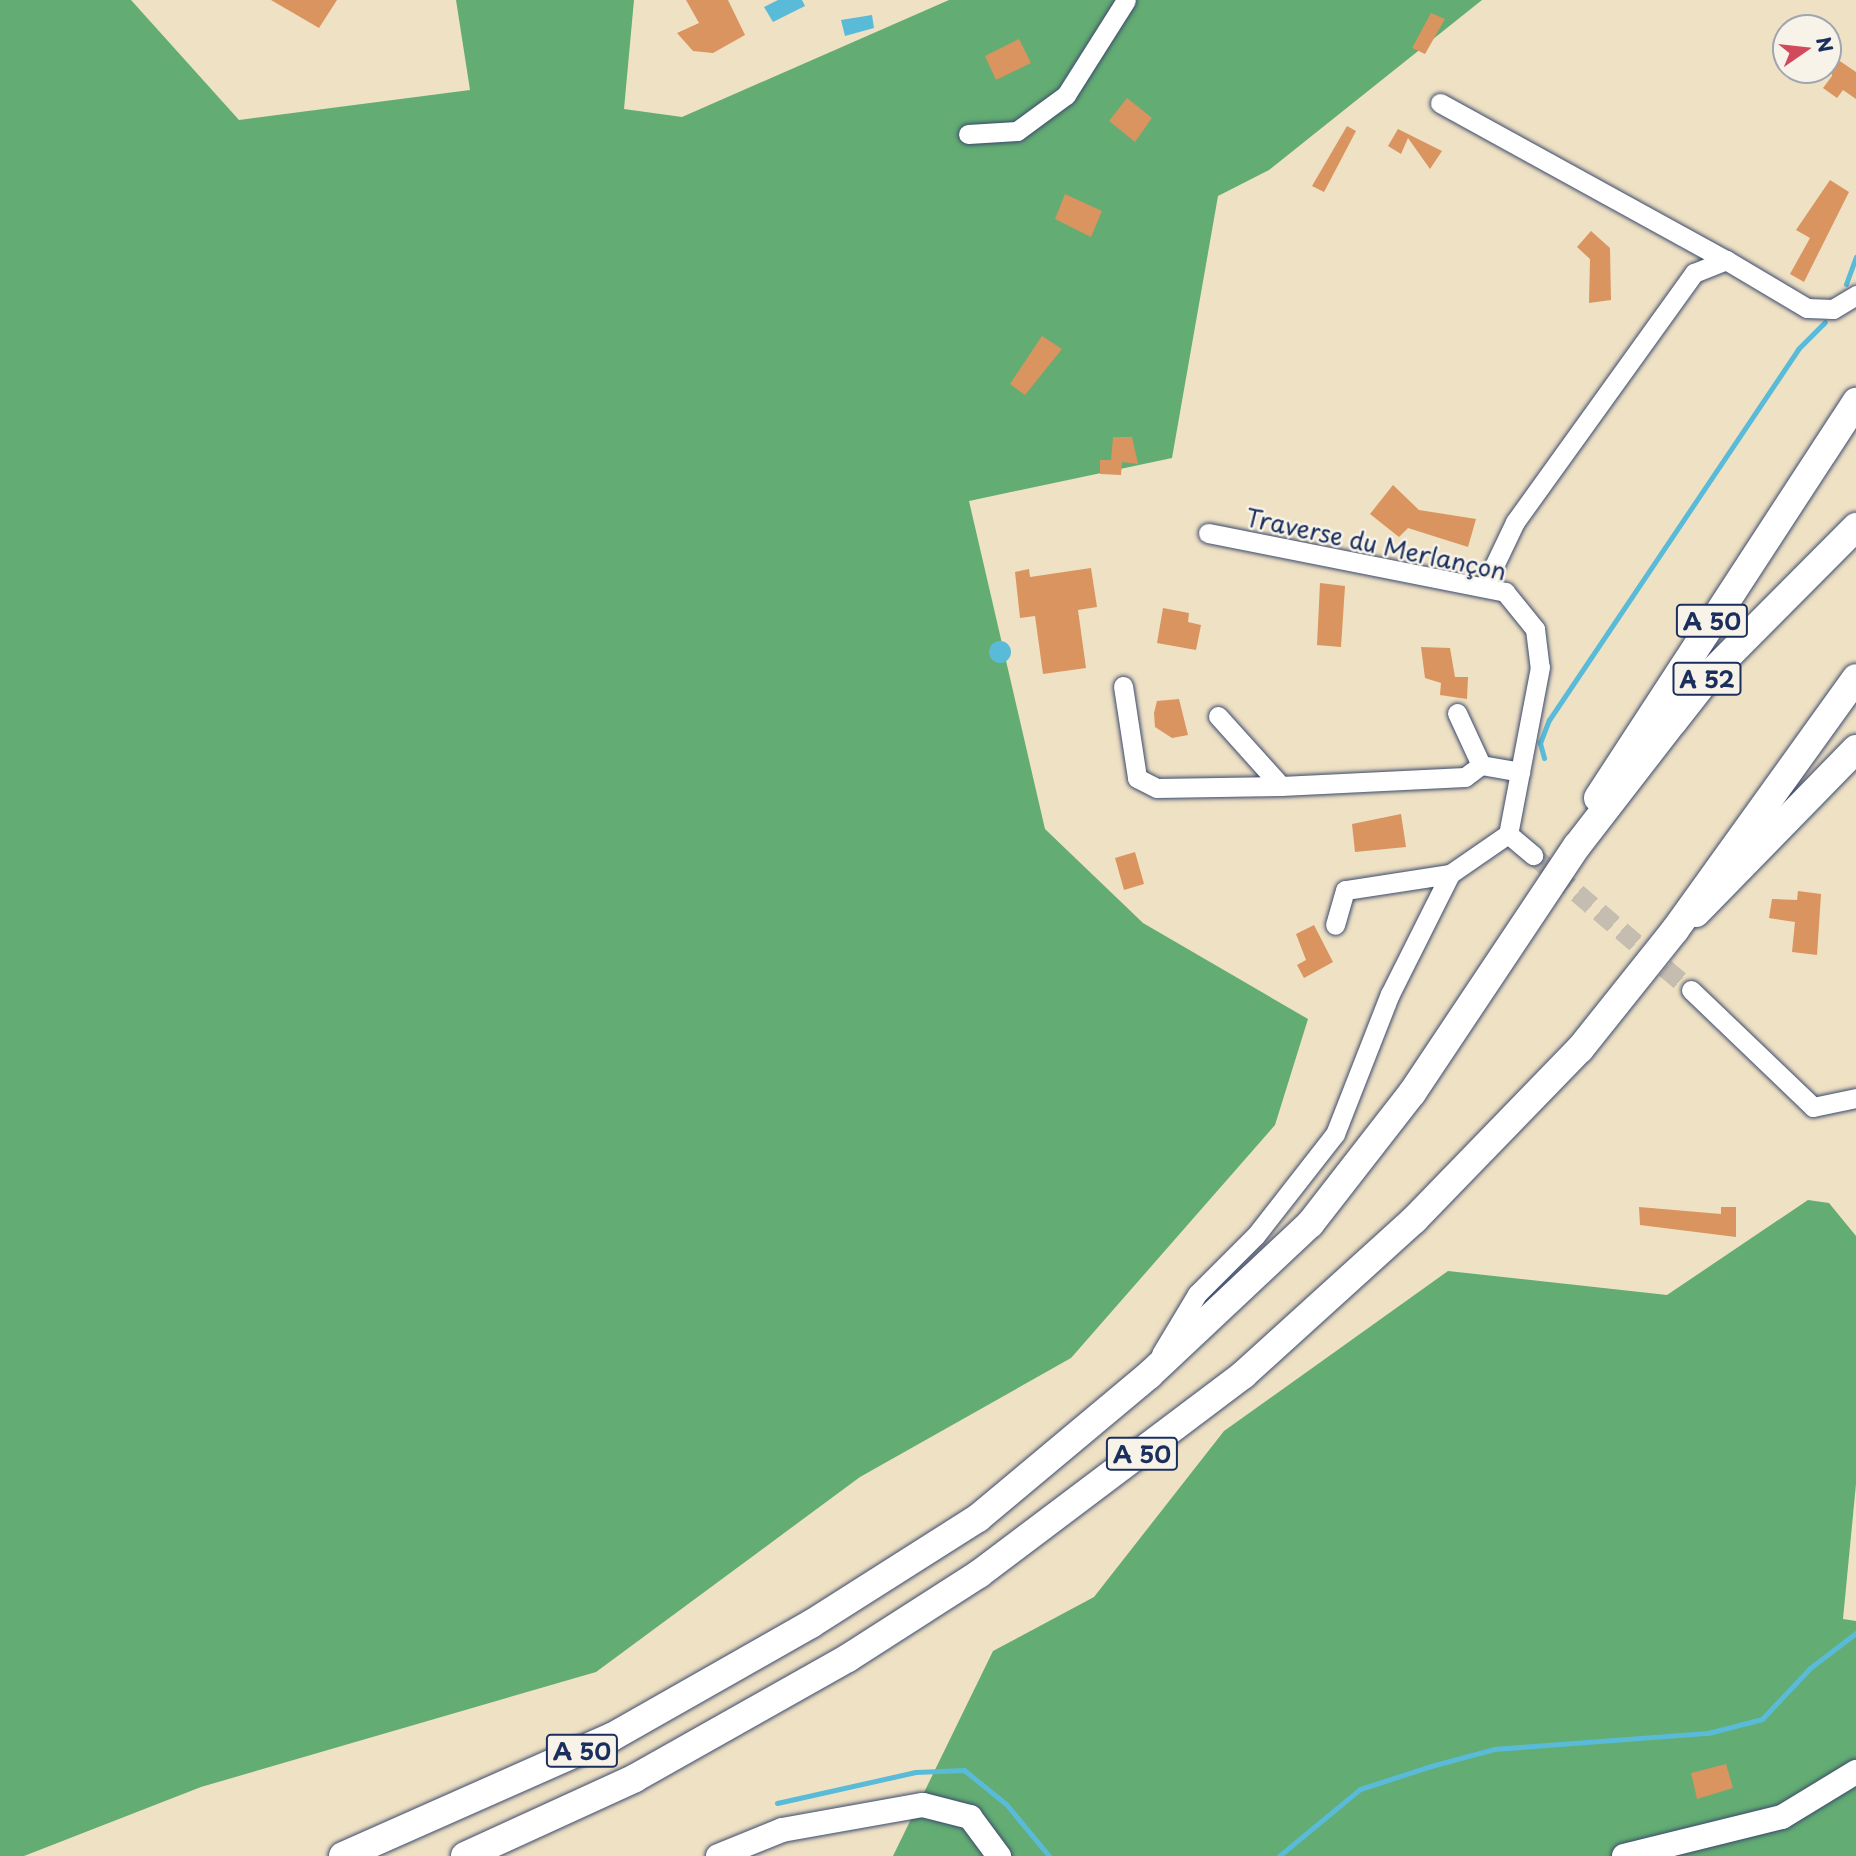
<!DOCTYPE html>
<html>
<head>
<meta charset="utf-8">
<style>
	body { margin:0 }
	#map { position:relative; width:1856px; height:1856px; overflow:hidden; background:#efe1c4; font-family:"Playpen Sans",sans-serif }
	div>[style] { position:absolute }
	[style*='--x'] { left:calc(var(--x)*1px); top:calc(var(--y)*1px); width:calc(var(--w)*1px); rotate:calc(var(--a)*1deg) }
	.forest>* { inset:0; background:#63ac73 }
	.water>* { inset:0; background:#59bbd8 }
	.round { border-radius:50% }
	.stream>* { height:5px; margin:-2.5px; padding:0 2.5px; transform-origin:2.5px; border-radius:2.5px; background:#59bbd8 }
	.building>* { inset:0; background:#d9945f }
	.minor-tunnel>* { height:19px; margin-top:-9.5px; transform-origin:0; background:repeating-linear-gradient(90deg,#c5bdb0 0 19px,transparent 0 29px) }
	.roads { filter:drop-shadow(0 0 2px #3b4a6d) drop-shadow(0 0 2px #3b4a6d) }
	.minor>* { height:19px; margin:-9.5px; padding:0 9.5px; transform-origin:9.5px; border-radius:9.5px; background:#fff }
	.major>* { height:24px; margin:-12px; padding:0 12px; transform-origin:12px; border-radius:12px; background:#fff }
	.highway>* { height:28px; margin:-14px; padding:0 14px; transform-origin:14px; border-radius:14px; background:#fff }
	span { translate:-50% -50%; white-space:nowrap; text-align:center; line-height:1.15; -webkit-text-stroke:5px #f7f3e8; paint-order:stroke }
	.shield-label span { padding:2px 5px; background:#f7f3e8; border:2px solid; border-radius:5px; -webkit-text-stroke-width:0 }
	.shield-label { font-size:23px; color:#1b2f5e; font-weight:700 }
	.street-label { font-size:24px; color:#1b2f5e }
	.north { position:absolute; left:1772px; top:14px; width:70px; height:70px; box-sizing:border-box; background:#f7f3e8; border:2px solid #9fa5b1; border-radius:50%; rotate:76deg; font-size:19px; font-weight:700; line-height:28px; text-align:center; color:#1b2f5e }
	.north::after { content:''; display:block; margin:auto; width:24px; height:32px; background:#d1495b; clip-path:polygon(50% 0,100% 100%,50% 72%,0 100%) }
</style>
</head>
<body>
<div id="map">
	<div class="forest">
		<div style="clip-path:polygon(0 0,131px 0,239px 120px,470px 90px,456px 0,634px 0,624px 109px,682px 117px,949px 0,1482px 0,1269px 170px,1218px 196px,1172px 458px,969px 501px,1045px 829px,1143px 923px,1308px 1019px,1275px 1125px,1071px 1358px,860px 1477px,596px 1672px,201px 1787px,24px 1856px,0 1856px)"></div>
		<div style="clip-path:polygon(1808px 1200px,1829px 1203px,1856px 1236px,1856px 1484px,1843px 1619px,1856px 1621px,1856px 1856px,893px 1856px,993px 1651px,1094px 1597px,1224px 1431px,1448px 1271px,1667px 1295px)"></div>
	</div>
	<div class="water">
		<div style="clip-path:polygon(778px 0,802px 0,805px 6px,773px 22px,764px 7px)"></div>
		<div style="clip-path:polygon(872px 15px,874px 28px,845px 36px,841px 20px)"></div>
		<div class="round" style="left:989px;top:641px;width:22px;height:22px"></div>
	</div>
	<div class="stream">
		<div style="--x:1846;--y:284;--w:29;--a:-70"></div>
		<div style="--x:1544;--y:758;--w:16;--a:-105"></div>
		<div style="--x:1540;--y:743;--w:25;--a:-69"></div>
		<div style="--x:1549;--y:720;--w:447;--a:-56.1"></div>
		<div style="--x:1798;--y:349;--w:38;--a:-45"></div>
		<div style="--x:777;--y:1803;--w:142;--a:-12.6"></div>
		<div style="--x:916;--y:1772;--w:48;--a:-2.4"></div>
		<div style="--x:964;--y:1770;--w:54;--a:39"></div>
		<div style="--x:1006;--y:1804;--w:67;--a:50.4"></div>
		<div style="--x:1279;--y:1856;--w:105;--a:-39.6"></div>
		<div style="--x:1360;--y:1789;--w:75;--a:-17.9"></div>
		<div style="--x:1431;--y:1766;--w:65;--a:-15.1"></div>
		<div style="--x:1494;--y:1749;--w:215;--a:-4.3"></div>
		<div style="--x:1708;--y:1733;--w:56;--a:-14.5"></div>
		<div style="--x:1762;--y:1719;--w:70;--a:-46.7"></div>
		<div style="--x:1810;--y:1668;--w:58;--a:-37.3"></div>
	</div>
	<div class="building">
		<div style="clip-path:polygon(271px 0,337px 0,319px 28px)"></div>
		<div style="clip-path:polygon(686px 0,728px 0,745px 35px,713px 53px,693px 51px,677px 33px,699px 23px)"></div>
		<div style="clip-path:polygon(1431px 13px,1445px 19px,1425px 54px,1412px 48px)"></div>
		<div style="clip-path:polygon(1019px 39px,1031px 63px,996px 80px,985px 56px)"></div>
		<div style="clip-path:polygon(1828px 53px,1856px 72px,1856px 99px,1843px 90px,1837px 98px,1823px 88px,1832px 76px)"></div>
		<div style="clip-path:polygon(1127px 98px,1152px 118px,1135px 142px,1109px 121px)"></div>
		<div style="clip-path:polygon(1347px 126px,1356px 131px,1324px 192px,1312px 186px)"></div>
		<div style="clip-path:polygon(1398px 129px,1442px 151px,1430px 169px,1408px 138px,1401px 154px,1388px 146px)"></div>
		<div style="clip-path:polygon(1830px 180px,1849px 192px,1804px 282px,1790px 274px,1810px 238px,1796px 230px)"></div>
		<div style="clip-path:polygon(1065px 194px,1102px 211px,1091px 237px,1055px 219px)"></div>
		<div style="clip-path:polygon(1591px 231px,1610px 248px,1611px 300px,1589px 303px,1590px 259px,1577px 247px)"></div>
		<div style="clip-path:polygon(1042px 336px,1062px 349px,1025px 395px,1010px 384px)"></div>
		<div style="clip-path:polygon(1113px 437px,1132px 437px,1138px 464px,1122px 462px,1121px 475px,1100px 474px,1100px 460px,1111px 460px)"></div>
		<div style="clip-path:polygon(1393px 485px,1419px 510px,1476px 519px,1468px 547px,1408px 528px,1399px 537px,1370px 514px)"></div>
		<div style="clip-path:polygon(1091px 568px,1097px 607px,1078px 610px,1086px 668px,1043px 674px,1035px 616px,1020px 618px,1015px 572px,1029px 569px,1030px 577px)"></div>
		<div style="clip-path:polygon(1320px 583px,1345px 586px,1341px 647px,1317px 645px)"></div>
		<div style="clip-path:polygon(1163px 608px,1189px 613px,1188px 622px,1201px 625px,1196px 650px,1157px 643px)"></div>
		<div style="clip-path:polygon(1421px 647px,1450px 648px,1455px 677px,1468px 677px,1467px 699px,1440px 695px,1441px 683px,1425px 678px)"></div>
		<div style="clip-path:polygon(1179px 699px,1188px 735px,1172px 738px,1155px 727px,1154px 713px,1157px 701px)"></div>
		<div style="clip-path:polygon(1401px 814px,1406px 847px,1355px 852px,1352px 824px)"></div>
		<div style="clip-path:polygon(1135px 852px,1144px 884px,1124px 890px,1115px 858px)"></div>
		<div style="clip-path:polygon(1798px 891px,1821px 894px,1817px 955px,1792px 952px,1795px 922px,1769px 918px,1772px 899px,1797px 900px)"></div>
		<div style="clip-path:polygon(1314px 925px,1333px 962px,1304px 978px,1297px 965px,1306px 960px,1296px 934px)"></div>
		<div style="clip-path:polygon(1639px 1207px,1721px 1214px,1721px 1207px,1736px 1207px,1736px 1237px,1640px 1225px)"></div>
		<div style="clip-path:polygon(1726px 1764px,1733px 1788px,1697px 1799px,1691px 1773px)"></div>
	</div>
	<div class="minor-tunnel">
		<div style="--x:1533;--y:855;--w:208;--a:40.5"></div>
	</div>
	<div class="roads">
		<div class="minor">
			<div style="--x:1440;--y:103;--w:326;--a:28.8"></div>
			<div style="--x:968;--y:134;--w:49;--a:-3.5"></div>
			<div style="--x:1017;--y:131;--w:61;--a:-36.3"></div>
			<div style="--x:1066;--y:95;--w:112;--a:-57.7"></div>
			<div style="--x:1208;--y:533;--w:303;--a:11.2"></div>
			<div style="--x:1505;--y:592;--w:48;--a:51"></div>
			<div style="--x:1535;--y:629;--w:38;--a:83"></div>
			<div style="--x:1540;--y:667;--w:170;--a:100.8"></div>
			<div style="--x:1508;--y:834;--w:70;--a:145.4"></div>
			<div style="--x:1450;--y:874;--w:106;--a:171.3"></div>
			<div style="--x:1345;--y:890;--w:36;--a:106"></div>
			<div style="--x:1484;--y:587;--w:72;--a:-64.5"></div>
			<div style="--x:1515;--y:522;--w:307;--a:-54.3"></div>
			<div style="--x:1694;--y:273;--w:35;--a:-22"></div>
			<div style="--x:1726;--y:260;--w:94;--a:30.7"></div>
			<div style="--x:1807;--y:308;--w:26;--a:2"></div>
			<div style="--x:1833;--y:309;--w:27;--a:-31"></div>
			<div style="--x:1123;--y:686;--w:93;--a:81.3"></div>
			<div style="--x:1137;--y:778;--w:22;--a:27"></div>
			<div style="--x:1157;--y:788;--w:124;--a:-0.9"></div>
			<div style="--x:1457;--y:713;--w:57;--a:65.2"></div>
			<div style="--x:1481;--y:765;--w:40;--a:10"></div>
			<div style="--x:1218;--y:716;--w:94;--a:48"></div>
			<div style="--x:1281;--y:786;--w:184;--a:-2.8"></div>
			<div style="--x:1465;--y:777;--w:20;--a:-37"></div>
			<div style="--x:1508;--y:834;--w:33;--a:40"></div>
			<div style="--x:1691;--y:990;--w:169;--a:43.8"></div>
			<div style="--x:1813;--y:1107;--w:44;--a:-11.8"></div>
			<div style="--x:1161;--y:1354;--w:70;--a:-59"></div>
			<div style="--x:1197;--y:1294;--w:83;--a:-45"></div>
			<div style="--x:1256;--y:1235;--w:128;--a:-52"></div>
			<div style="--x:1335;--y:1134;--w:150;--a:-68.6"></div>
			<div style="--x:1390;--y:994;--w:134;--a:-63.4"></div>
		</div>
		<div class="major">
			<div style="--x:718;--y:1856;--w:69;--a:-22.1"></div>
			<div style="--x:782;--y:1830;--w:143;--a:-10.1"></div>
			<div style="--x:923;--y:1805;--w:49;--a:14.3"></div>
			<div style="--x:970;--y:1817;--w:49;--a:53.4"></div>
			<div style="--x:1624;--y:1856;--w:163;--a:-13.9"></div>
			<div style="--x:1782;--y:1817;--w:87;--a:-31.3"></div>
		</div>
		<div class="highway">
			<div style="--x:1598;--y:798;--w:473;--a:-56.9"></div>
			<div style="--x:1696;--y:913;--w:229;--a:-45.7"></div>
			<div style="--x:343;--y:1856;--w:294;--a:-23.9"></div>
			<div style="--x:612;--y:1737;--w:229;--a:-29.6"></div>
			<div style="--x:811;--y:1624;--w:198;--a:-32.4"></div>
			<div style="--x:978;--y:1518;--w:223;--a:-39.9"></div>
			<div style="--x:1149;--y:1375;--w:221;--a:-43.2"></div>
			<div style="--x:1310;--y:1224;--w:166;--a:-52.1"></div>
			<div style="--x:1412;--y:1093;--w:297;--a:-56.3"></div>
			<div style="--x:1577;--y:846;--w:157;--a:-52.3"></div>
			<div style="--x:1673;--y:722;--w:65;--a:-51.9"></div>
			<div style="--x:1713;--y:671;--w:203;--a:-45.2"></div>
			<div style="--x:465;--y:1856;--w:187;--a:-24.6"></div>
			<div style="--x:635;--y:1778;--w:244;--a:-29.4"></div>
			<div style="--x:848;--y:1658;--w:156;--a:-32.7"></div>
			<div style="--x:979;--y:1574;--w:331;--a:-37"></div>
			<div style="--x:1243;--y:1375;--w:231;--a:-42.2"></div>
			<div style="--x:1414;--y:1220;--w:238;--a:-45.9"></div>
			<div style="--x:1580;--y:1049;--w:152;--a:-51.4"></div>
			<div style="--x:1675;--y:930;--w:310;--a:-54.3"></div>
		</div>
	</div>
	<div class="shield-label">
		<span style="left:1712px;top:621px">A 50</span>
		<span style="left:1707px;top:679px">A 52</span>
		<span style="left:1142px;top:1454px">A 50</span>
		<span style="left:582px;top:1751px">A 50</span>
	</div>
	<div class="street-label">
		<span style="left:1376px;top:544px;rotate:12deg">Traverse du Merlançon</span>
	</div>
	<div class="north">N</div>
</div>
</body>
</html>
